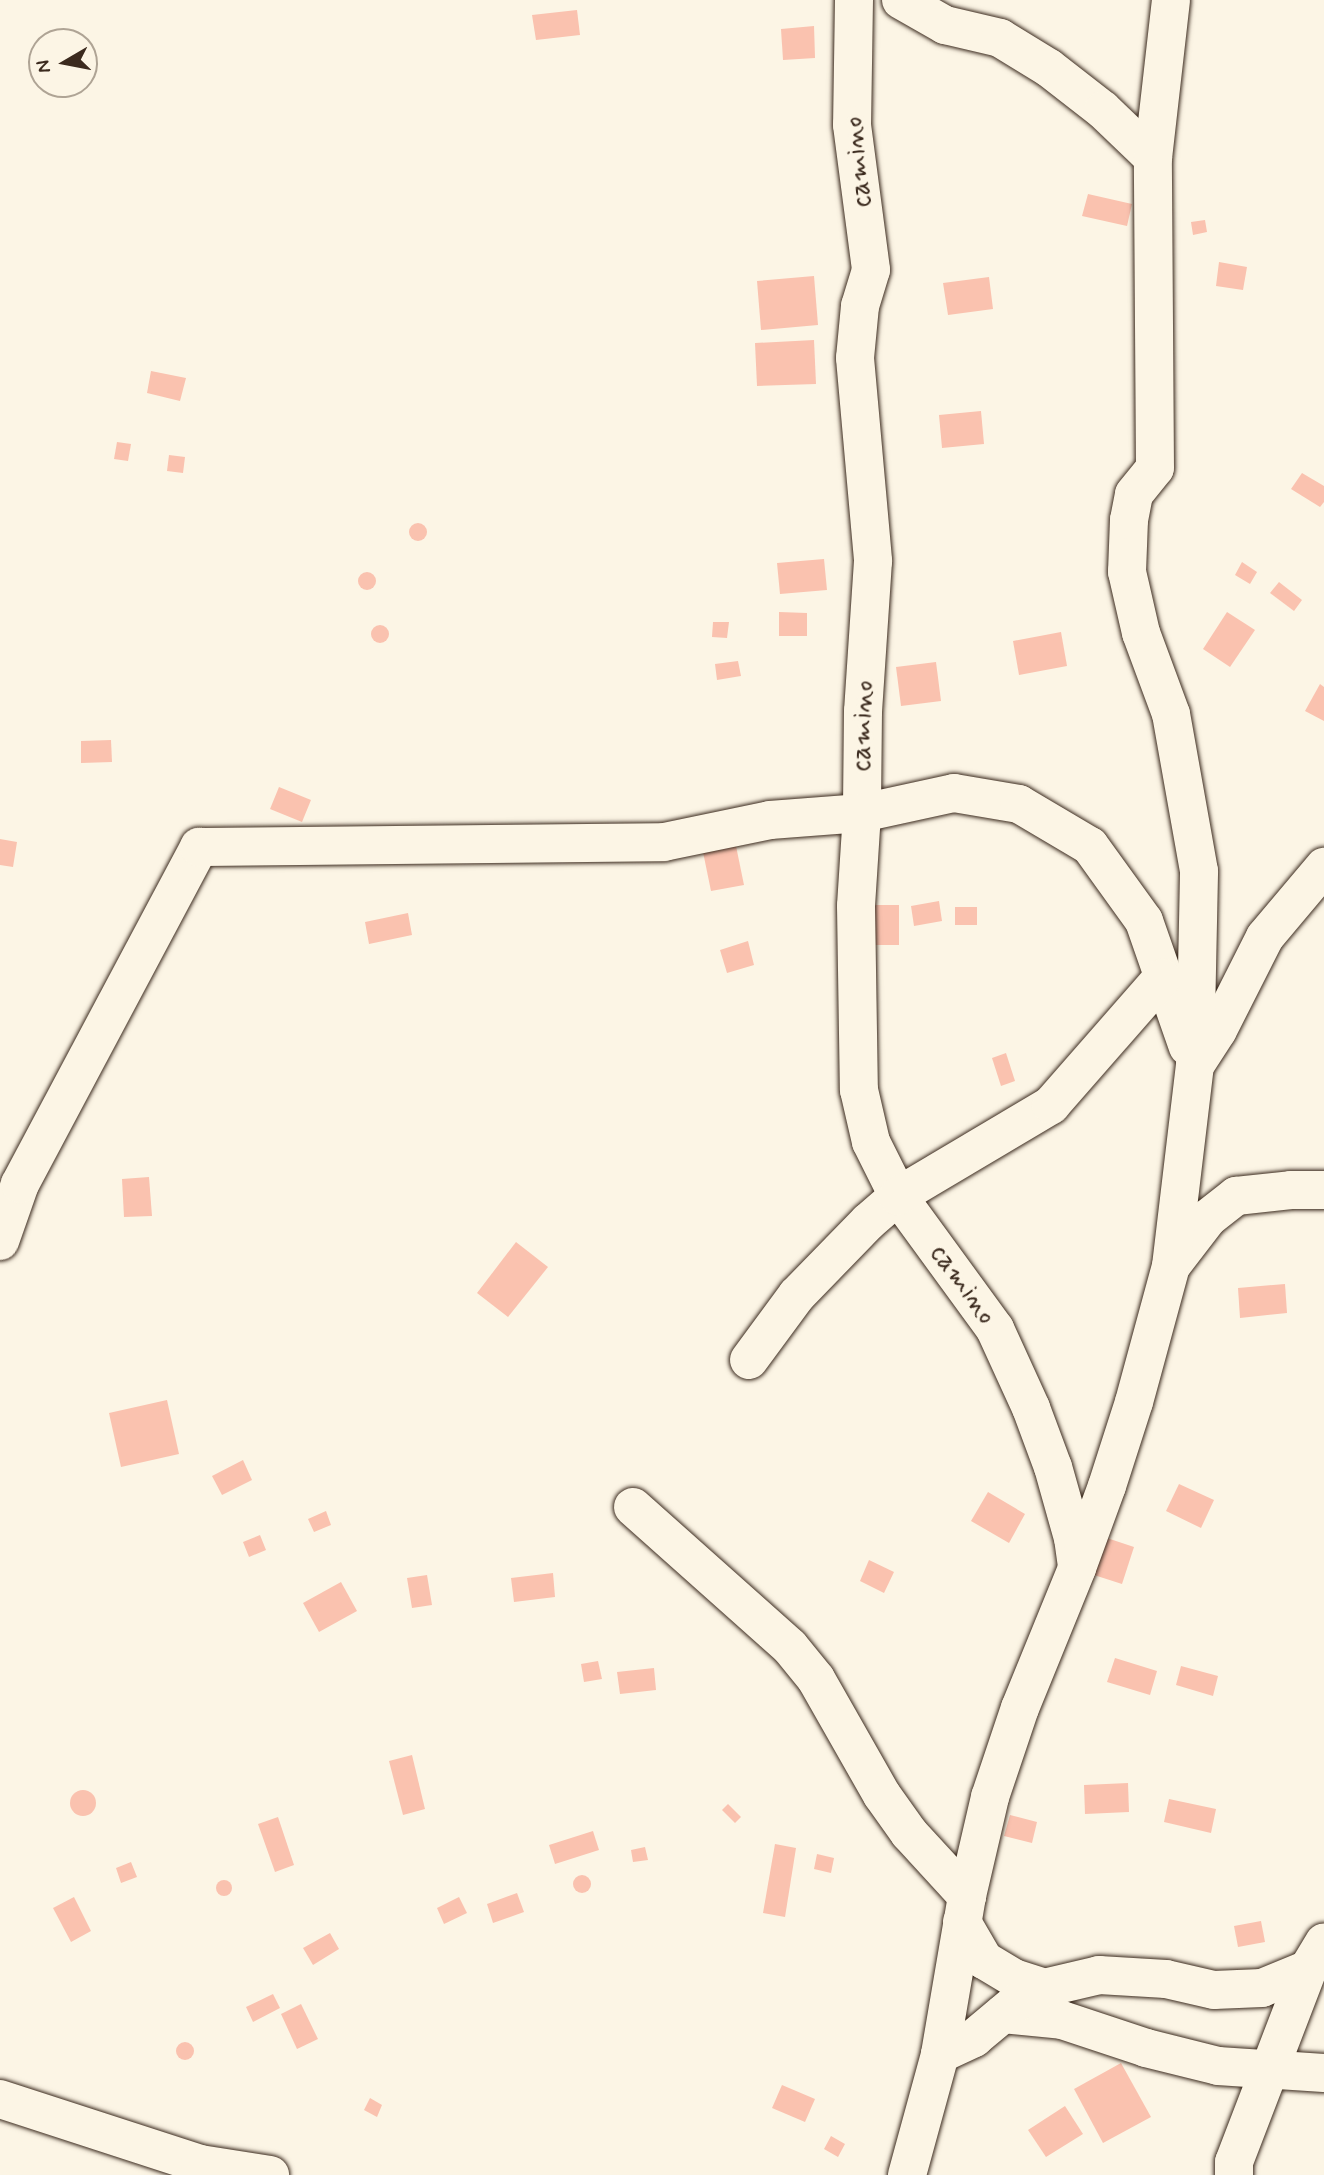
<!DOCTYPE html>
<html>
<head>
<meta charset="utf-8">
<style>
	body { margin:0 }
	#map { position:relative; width:1324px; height:2175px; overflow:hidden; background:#fcf5e5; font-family:Mynerve,sans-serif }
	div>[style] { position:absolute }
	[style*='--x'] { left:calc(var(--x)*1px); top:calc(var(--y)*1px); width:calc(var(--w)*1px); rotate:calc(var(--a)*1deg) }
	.building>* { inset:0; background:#fac2af }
	.round { border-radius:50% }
	.roads { filter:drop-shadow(0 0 2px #3b2a1e) drop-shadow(0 0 2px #3b2a1e) }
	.minor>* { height:38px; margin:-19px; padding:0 19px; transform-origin:19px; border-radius:19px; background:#fcf5e5 }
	span { translate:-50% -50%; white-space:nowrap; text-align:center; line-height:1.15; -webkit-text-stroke:7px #fcf5e5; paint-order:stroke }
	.street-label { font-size:28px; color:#3b2a1e }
	.north { position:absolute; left:28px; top:28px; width:70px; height:70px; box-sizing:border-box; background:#fcf5e5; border:2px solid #afa495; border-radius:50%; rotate:260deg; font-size:19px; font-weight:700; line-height:28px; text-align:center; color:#3b2a1e }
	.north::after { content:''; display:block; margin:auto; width:24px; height:32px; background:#3b2a1e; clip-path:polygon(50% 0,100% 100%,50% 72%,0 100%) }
</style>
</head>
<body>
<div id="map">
	<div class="building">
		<div style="clip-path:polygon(577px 10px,580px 35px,536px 40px,532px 15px)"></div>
		<div style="clip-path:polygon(814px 26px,815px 58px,783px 60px,781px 29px)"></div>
		<div style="clip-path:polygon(1088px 194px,1132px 204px,1127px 226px,1082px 216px)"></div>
		<div style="clip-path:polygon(1205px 220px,1207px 232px,1193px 235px,1191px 222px)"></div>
		<div style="clip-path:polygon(1219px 262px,1247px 267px,1243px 290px,1216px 286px)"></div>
		<div style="clip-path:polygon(814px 276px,818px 325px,761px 330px,757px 281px)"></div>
		<div style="clip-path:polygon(989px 277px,993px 309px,948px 315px,943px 283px)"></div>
		<div style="clip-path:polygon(814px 340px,816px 384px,757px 386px,755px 343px)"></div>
		<div style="clip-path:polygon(151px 371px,186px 378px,180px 401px,147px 393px)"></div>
		<div style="clip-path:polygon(981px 411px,984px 444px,942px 448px,939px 415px)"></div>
		<div style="clip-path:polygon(117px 442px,131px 444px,128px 461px,114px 459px)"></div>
		<div style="clip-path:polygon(169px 455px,185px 457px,183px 473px,167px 471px)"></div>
		<div style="clip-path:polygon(1302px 473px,1324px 486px,1324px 502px,1320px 507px,1291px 489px)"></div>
		<div class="round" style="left:409px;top:523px;width:18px;height:18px"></div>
		<div style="clip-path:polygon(824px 559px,827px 590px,780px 594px,777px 563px)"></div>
		<div style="clip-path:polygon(1242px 562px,1257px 572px,1250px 584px,1235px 575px)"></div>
		<div class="round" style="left:358px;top:572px;width:18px;height:18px"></div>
		<div style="clip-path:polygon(1279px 582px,1302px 600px,1294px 611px,1270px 593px)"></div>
		<div style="clip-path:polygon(779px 612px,807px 613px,807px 636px,779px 636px)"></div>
		<div style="clip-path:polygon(1227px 612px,1255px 630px,1230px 667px,1203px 649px)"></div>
		<div style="clip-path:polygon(713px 622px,729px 622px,727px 638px,712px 637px)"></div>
		<div class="round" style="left:371px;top:625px;width:18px;height:18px"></div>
		<div style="clip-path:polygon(1061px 632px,1067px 666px,1019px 675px,1013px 641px)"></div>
		<div style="clip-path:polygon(738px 661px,741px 676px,717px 680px,715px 664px)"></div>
		<div style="clip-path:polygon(936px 662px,941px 701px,901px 706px,896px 667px)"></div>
		<div style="clip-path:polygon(1320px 684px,1324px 687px,1324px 721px,1305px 711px)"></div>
		<div style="clip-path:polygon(111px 740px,112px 762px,81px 763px,81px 741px)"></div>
		<div style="clip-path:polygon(279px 787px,311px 800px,302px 822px,270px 809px)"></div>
		<div style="clip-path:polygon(0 839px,17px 842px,13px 867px,0 865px)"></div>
		<div style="clip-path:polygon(736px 846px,744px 885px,711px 891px,703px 852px)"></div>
		<div style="clip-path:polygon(939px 901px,942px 921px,914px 926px,911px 906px)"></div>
		<div style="clip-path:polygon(865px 905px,899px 905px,899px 945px,865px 945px)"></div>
		<div style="clip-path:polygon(955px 907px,977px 907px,977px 925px,955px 925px)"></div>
		<div style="clip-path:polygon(408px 913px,412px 935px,369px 944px,365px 922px)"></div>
		<div style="clip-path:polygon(748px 941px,754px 965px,727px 973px,720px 950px)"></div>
		<div style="clip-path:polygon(1006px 1053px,1015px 1081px,1001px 1086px,992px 1058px)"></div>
		<div style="clip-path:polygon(149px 1177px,152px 1216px,124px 1217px,122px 1179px)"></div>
		<div style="clip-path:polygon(516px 1242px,548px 1267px,508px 1317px,477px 1293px)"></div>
		<div style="clip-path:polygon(1285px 1284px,1287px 1313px,1240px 1318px,1238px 1288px)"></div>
		<div style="clip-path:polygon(167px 1400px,179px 1454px,121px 1467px,109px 1413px)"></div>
		<div style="clip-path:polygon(243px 1460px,252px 1480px,222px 1495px,212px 1476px)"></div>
		<div style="clip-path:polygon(1179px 1484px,1214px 1500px,1201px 1528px,1166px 1511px)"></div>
		<div style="clip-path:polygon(988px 1492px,1025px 1514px,1009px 1543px,971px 1521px)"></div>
		<div style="clip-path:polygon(326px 1511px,331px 1525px,314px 1532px,308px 1519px)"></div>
		<div style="clip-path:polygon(260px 1535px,266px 1550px,249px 1557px,243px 1542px)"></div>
		<div style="clip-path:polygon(1107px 1538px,1134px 1547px,1122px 1584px,1094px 1575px)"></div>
		<div style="clip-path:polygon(869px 1560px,894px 1572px,884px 1593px,860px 1581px)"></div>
		<div style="clip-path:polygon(553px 1573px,555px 1597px,514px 1602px,511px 1578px)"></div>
		<div style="clip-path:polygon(427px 1575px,432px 1605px,412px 1608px,407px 1578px)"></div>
		<div style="clip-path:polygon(341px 1582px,357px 1611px,319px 1632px,303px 1603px)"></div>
		<div style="clip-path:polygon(1115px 1658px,1157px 1671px,1150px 1695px,1107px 1682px)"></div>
		<div style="clip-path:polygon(598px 1661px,602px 1679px,584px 1682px,581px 1664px)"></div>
		<div style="clip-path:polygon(1181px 1666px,1218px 1676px,1213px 1696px,1176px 1685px)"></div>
		<div style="clip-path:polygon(654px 1668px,656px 1690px,620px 1694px,617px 1672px)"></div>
		<div style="clip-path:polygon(412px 1755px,425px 1809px,403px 1815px,389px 1761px)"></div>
		<div style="clip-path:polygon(1128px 1783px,1129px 1812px,1085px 1814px,1084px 1785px)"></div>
		<div class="round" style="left:70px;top:1790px;width:26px;height:26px"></div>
		<div style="clip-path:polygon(1169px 1799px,1216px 1809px,1211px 1833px,1164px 1822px)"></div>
		<div style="clip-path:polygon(728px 1804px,741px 1817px,735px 1823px,722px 1810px)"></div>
		<div style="clip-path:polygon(1010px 1815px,1037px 1822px,1032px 1843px,1004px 1836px)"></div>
		<div style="clip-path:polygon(278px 1817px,294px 1865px,275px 1872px,258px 1824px)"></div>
		<div style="clip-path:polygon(593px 1831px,599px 1850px,555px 1864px,549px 1845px)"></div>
		<div style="clip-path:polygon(775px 1844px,796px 1848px,785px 1917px,763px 1913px)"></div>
		<div style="clip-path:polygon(645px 1847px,648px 1860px,633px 1862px,631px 1850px)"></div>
		<div style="clip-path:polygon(817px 1854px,834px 1858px,831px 1873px,814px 1869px)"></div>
		<div style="clip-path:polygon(131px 1862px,137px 1877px,121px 1883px,116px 1868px)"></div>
		<div class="round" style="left:573px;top:1875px;width:18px;height:18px"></div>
		<div class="round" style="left:216px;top:1880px;width:16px;height:16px"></div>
		<div style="clip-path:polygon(517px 1893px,524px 1912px,493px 1923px,487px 1904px)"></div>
		<div style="clip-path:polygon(74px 1897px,91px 1931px,71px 1942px,53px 1908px)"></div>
		<div style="clip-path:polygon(459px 1897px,467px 1913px,444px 1924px,437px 1908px)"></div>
		<div style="clip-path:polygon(1261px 1921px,1265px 1942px,1238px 1947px,1234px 1926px)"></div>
		<div style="clip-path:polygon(330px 1933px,339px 1949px,313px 1965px,303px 1948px)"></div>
		<div style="clip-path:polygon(273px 1994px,280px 2008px,253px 2022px,246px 2007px)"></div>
		<div style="clip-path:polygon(301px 2004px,318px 2039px,297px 2049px,281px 2014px)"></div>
		<div class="round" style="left:176px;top:2042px;width:18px;height:18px"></div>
		<div style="clip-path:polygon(1121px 2063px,1151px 2117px,1103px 2143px,1074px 2089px)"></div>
		<div style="clip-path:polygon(782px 2085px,815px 2099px,805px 2122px,772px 2108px)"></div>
		<div style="clip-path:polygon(370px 2098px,382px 2105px,377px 2117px,364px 2110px)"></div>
		<div style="clip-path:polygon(1065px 2106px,1083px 2134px,1046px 2157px,1028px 2130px)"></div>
		<div style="clip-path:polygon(831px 2136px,845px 2144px,838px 2157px,824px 2149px)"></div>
	</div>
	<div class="roads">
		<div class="minor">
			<div style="--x:854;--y:0;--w:125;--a:90.9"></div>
			<div style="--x:852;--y:125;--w:146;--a:82.5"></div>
			<div style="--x:871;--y:270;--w:38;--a:107"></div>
			<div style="--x:860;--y:306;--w:52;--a:95.5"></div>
			<div style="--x:855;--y:358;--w:204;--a:84.9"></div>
			<div style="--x:873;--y:561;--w:150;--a:93.8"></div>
			<div style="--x:863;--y:711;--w:102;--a:90.6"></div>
			<div style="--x:862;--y:813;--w:93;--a:93.7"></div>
			<div style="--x:856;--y:906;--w:184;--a:89.1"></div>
			<div style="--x:859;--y:1090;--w:53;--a:77"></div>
			<div style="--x:871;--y:1142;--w:60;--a:63.4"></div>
			<div style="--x:898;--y:1196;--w:165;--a:53.9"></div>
			<div style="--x:995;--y:1329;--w:87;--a:65.5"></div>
			<div style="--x:1031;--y:1408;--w:63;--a:69.6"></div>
			<div style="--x:1053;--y:1467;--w:74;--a:74.3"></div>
			<div style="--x:1073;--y:1538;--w:29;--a:82"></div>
			<div style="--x:901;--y:0;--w:51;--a:29.6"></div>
			<div style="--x:945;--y:25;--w:57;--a:13.3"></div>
			<div style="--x:1000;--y:38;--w:57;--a:31.5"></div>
			<div style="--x:1049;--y:68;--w:68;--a:37.9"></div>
			<div style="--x:1103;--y:110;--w:69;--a:43.8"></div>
			<div style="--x:1196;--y:1064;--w:40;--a:-57.1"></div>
			<div style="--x:1218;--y:1030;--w:104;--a:-63.2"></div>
			<div style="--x:1265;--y:937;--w:92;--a:-49.9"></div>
			<div style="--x:0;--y:1241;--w:60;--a:-70.7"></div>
			<div style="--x:20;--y:1184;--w:382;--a:-62"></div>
			<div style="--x:199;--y:847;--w:465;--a:-0.6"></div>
			<div style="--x:664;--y:842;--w:108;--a:-11.7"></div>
			<div style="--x:770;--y:820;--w:92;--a:-4.4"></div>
			<div style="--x:862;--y:813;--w:94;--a:-12.3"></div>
			<div style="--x:954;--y:793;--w:66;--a:9.6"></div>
			<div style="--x:1019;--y:804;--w:82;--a:30.6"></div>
			<div style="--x:1090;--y:846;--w:92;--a:54.2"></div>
			<div style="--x:1144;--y:921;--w:133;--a:70.8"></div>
			<div style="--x:1172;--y:1265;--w:59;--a:-52.5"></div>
			<div style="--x:1208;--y:1218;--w:36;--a:-38"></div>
			<div style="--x:1236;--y:1196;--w:55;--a:-6.2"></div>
			<div style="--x:1291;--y:1190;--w:33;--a:0"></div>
			<div style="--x:749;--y:1360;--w:81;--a:-53.6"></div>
			<div style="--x:797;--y:1295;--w:102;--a:-45.8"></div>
			<div style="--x:868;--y:1222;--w:40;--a:-41"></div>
			<div style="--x:898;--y:1196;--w:178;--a:-30.7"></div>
			<div style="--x:1051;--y:1105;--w:169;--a:-48.8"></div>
			<div style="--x:633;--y:1507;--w:210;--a:41.7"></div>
			<div style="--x:790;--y:1647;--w:41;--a:50.9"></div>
			<div style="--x:816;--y:1679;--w:133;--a:60.4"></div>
			<div style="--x:882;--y:1795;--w:47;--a:54.6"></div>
			<div style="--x:909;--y:1833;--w:86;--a:47.4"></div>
			<div style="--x:962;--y:1922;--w:44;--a:59.9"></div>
			<div style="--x:984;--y:1960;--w:35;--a:31"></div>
			<div style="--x:1014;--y:1978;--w:32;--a:18"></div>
			<div style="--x:1003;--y:2014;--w:59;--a:5.8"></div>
			<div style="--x:1062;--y:2020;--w:89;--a:18.4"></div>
			<div style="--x:1146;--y:2048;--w:74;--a:14"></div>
			<div style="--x:1218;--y:2066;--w:106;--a:3.8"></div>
			<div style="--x:940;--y:2054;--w:38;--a:-25"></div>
			<div style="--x:974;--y:2038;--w:56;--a:-39.9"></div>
			<div style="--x:1017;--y:2002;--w:30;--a:-27"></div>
			<div style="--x:1044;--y:1988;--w:57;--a:-13.3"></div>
			<div style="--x:1099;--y:1975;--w:67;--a:3.4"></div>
			<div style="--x:1166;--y:1979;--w:49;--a:12.9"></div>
			<div style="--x:1214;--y:1990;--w:48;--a:-2.4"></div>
			<div style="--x:1262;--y:1988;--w:50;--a:-22.4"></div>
			<div style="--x:1308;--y:1969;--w:31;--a:-59"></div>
			<div style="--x:0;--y:2099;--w:210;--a:18"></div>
			<div style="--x:200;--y:2164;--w:71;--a:8.9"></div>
			<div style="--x:907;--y:2175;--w:125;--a:-74.7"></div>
			<div style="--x:940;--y:2054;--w:160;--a:-80.3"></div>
			<div style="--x:967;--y:1896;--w:102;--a:-76.9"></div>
			<div style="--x:990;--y:1797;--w:94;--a:-71.4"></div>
			<div style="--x:1020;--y:1708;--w:151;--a:-67.8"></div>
			<div style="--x:1077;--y:1568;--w:87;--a:-69.9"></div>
			<div style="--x:1107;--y:1486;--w:88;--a:-72.2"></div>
			<div style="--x:1134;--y:1402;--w:141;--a:-74.8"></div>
			<div style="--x:1171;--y:1266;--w:202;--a:-83.2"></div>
			<div style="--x:1195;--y:1065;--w:194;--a:-88.8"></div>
			<div style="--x:1199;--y:871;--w:159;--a:-100.1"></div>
			<div style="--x:1171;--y:714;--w:86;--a:-110.3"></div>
			<div style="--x:1141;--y:633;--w:63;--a:-102.9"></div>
			<div style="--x:1127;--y:572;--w:52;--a:-87.8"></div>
			<div style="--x:1129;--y:520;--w:26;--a:-79"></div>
			<div style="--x:1134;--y:494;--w:33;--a:-51"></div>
			<div style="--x:1155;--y:468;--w:310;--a:-90.4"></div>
			<div style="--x:1153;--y:158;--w:159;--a:-83.5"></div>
			<div style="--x:1234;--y:2175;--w:13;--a:-90"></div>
			<div style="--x:1234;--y:2162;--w:207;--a:-69"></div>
		</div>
	</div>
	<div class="street-label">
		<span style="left:859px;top:162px;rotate:-96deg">camino</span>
		<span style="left:864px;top:726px;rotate:-88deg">camino</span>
		<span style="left:962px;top:1285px;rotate:54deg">camino</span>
	</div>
	<div class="north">N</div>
</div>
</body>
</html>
